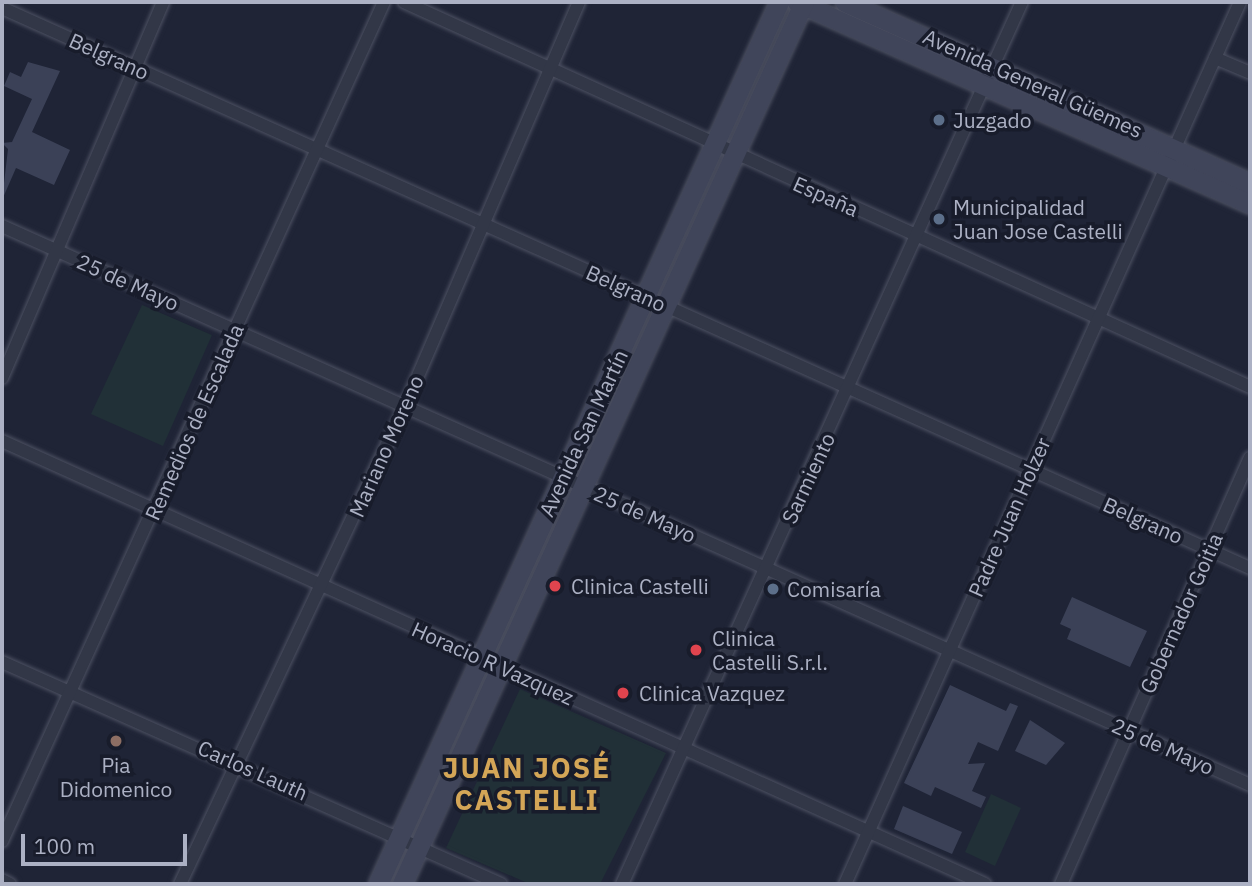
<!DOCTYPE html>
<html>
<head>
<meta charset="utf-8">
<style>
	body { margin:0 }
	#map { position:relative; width:1252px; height:886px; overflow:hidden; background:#1f2436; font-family:"IBM Plex Sans",sans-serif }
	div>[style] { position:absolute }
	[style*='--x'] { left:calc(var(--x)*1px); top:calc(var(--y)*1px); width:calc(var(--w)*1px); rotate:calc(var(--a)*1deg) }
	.green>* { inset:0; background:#213037 }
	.building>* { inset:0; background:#3b4157 }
	.roads { filter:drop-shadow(0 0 2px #4d5162) drop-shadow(0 0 2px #4d5162) }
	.street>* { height:12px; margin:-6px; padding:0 6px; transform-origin:6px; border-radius:6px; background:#323747 }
	.secondary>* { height:19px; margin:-9.5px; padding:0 9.5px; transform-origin:9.5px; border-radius:9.5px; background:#40455a }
	.dots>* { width:19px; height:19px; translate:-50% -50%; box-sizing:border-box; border:4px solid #181c2b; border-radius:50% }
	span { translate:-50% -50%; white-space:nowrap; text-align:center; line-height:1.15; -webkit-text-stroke:7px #181c2b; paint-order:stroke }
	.street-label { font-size:21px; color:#acb1c4 }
	.poi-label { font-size:21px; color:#acb1c4 }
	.left { translate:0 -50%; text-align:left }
	.district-label { font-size:28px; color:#d4a657; font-weight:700; letter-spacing:2px }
	.frame { position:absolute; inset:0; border:4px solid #acb1c4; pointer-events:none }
	.scale { position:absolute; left:21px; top:834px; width:166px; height:32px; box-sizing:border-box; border:4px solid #acb1c4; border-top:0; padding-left:9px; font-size:21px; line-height:24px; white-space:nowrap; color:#acb1c4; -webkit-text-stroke:5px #181c2b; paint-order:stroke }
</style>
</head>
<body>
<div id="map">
	<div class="green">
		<div style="clip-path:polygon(142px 305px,212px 335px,163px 446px,91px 414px)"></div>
		<div style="clip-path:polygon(520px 689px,666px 753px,600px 884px,530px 884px,446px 848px)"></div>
		<div style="clip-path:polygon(991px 794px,1021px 808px,995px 866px,965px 852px)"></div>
	</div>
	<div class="building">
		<div style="clip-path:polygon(28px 62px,60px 71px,32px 132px,70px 150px,54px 185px,16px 168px,2px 200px,8px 149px,2px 143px,12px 142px,32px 99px,4px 86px,10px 72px,21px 77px)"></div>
		<div style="clip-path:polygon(1072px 597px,1147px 631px,1130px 667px,1067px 639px,1071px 629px,1060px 624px)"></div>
		<div style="clip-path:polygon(950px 685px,1006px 711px,1010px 703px,1018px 706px,998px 751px,978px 742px,968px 764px,985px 763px,972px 791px,986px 797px,981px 808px,935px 787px,931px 796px,904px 783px)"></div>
		<div style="clip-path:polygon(1030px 720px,1065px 743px,1046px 765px,1015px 751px)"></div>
		<div style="clip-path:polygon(903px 806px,962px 832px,952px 854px,894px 829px)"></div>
	</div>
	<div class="roads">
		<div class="street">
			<div style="--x:404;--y:2;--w:929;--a:24.47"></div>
			<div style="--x:2;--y:8;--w:1368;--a:24.17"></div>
			<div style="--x:1215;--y:58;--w:38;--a:23"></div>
			<div style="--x:2;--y:226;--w:1367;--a:24.13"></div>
			<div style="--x:2;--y:378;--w:409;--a:-66.8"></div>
			<div style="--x:2;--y:441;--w:1078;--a:24.26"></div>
			<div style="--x:2;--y:662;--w:546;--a:23.98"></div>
			<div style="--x:2;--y:841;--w:922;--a:-65.52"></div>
			<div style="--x:2;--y:880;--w:9;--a:27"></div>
			<div style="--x:180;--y:884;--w:528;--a:-64.79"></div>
			<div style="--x:405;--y:406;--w:440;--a:-66.7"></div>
			<div style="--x:622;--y:884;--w:968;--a:-65.61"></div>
			<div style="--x:845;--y:884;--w:966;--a:-65.87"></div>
			<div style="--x:1061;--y:884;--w:466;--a:-66.1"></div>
		</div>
		<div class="secondary">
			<div style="--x:797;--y:2;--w:496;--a:24"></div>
			<div style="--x:845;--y:2;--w:444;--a:24.1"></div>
			<div style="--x:378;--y:884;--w:969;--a:-65.55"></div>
			<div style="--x:402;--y:884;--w:969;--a:-65.5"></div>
		</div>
	</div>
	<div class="dots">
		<div style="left:939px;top:120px;background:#5c6f8a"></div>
		<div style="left:939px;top:219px;background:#5c6f8a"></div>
		<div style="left:555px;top:586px;background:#e0444e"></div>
		<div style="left:773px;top:589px;background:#5c6f8a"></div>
		<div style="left:696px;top:650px;background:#e0444e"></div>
		<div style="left:623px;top:693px;background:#e0444e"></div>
		<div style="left:116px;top:741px;background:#8d6e63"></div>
	</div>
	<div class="street-label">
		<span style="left:109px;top:56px;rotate:24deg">Belgrano</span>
		<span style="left:1033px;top:83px;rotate:24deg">Avenida General Güemes</span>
		<span style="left:826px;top:196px;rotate:24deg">España</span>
		<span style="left:128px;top:282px;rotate:24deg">25 de Mayo</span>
		<span style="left:626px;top:288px;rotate:24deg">Belgrano</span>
		<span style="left:194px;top:422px;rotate:-66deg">Remedios de Escalada</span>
		<span style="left:583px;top:433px;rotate:-65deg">Avenida San Martín</span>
		<span style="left:386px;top:446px;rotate:-66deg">Mariano Moreno</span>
		<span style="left:808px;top:478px;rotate:-65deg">Sarmiento</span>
		<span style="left:645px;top:514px;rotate:24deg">25 de Mayo</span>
		<span style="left:1009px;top:517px;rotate:-66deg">Padre Juan Holzer</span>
		<span style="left:1143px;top:520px;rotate:24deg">Belgrano</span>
		<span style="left:1181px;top:613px;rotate:-66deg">Gobernador Goitia</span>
		<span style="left:493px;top:663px;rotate:24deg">Horacio R Vazquez</span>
		<span style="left:1163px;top:746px;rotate:24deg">25 de Mayo</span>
		<span style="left:253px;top:770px;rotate:24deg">Carlos Lauth</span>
	</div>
	<div class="poi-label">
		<span class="left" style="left:953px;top:120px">Juzgado</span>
		<span class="left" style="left:953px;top:219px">Municipalidad<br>Juan Jose Castelli</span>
		<span class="left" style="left:571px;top:586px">Clinica Castelli</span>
		<span class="left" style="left:787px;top:589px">Comisaría</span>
		<span class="left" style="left:712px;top:650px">Clinica<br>Castelli S.r.l.</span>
		<span class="left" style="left:639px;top:693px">Clinica Vazquez</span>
		<span style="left:116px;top:777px">Pia<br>Didomenico</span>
	</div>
	<div class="district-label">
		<span style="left:527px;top:784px">JUAN JOSÉ<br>CASTELLI</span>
	</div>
	<div class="frame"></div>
	<div class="scale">100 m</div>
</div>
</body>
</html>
